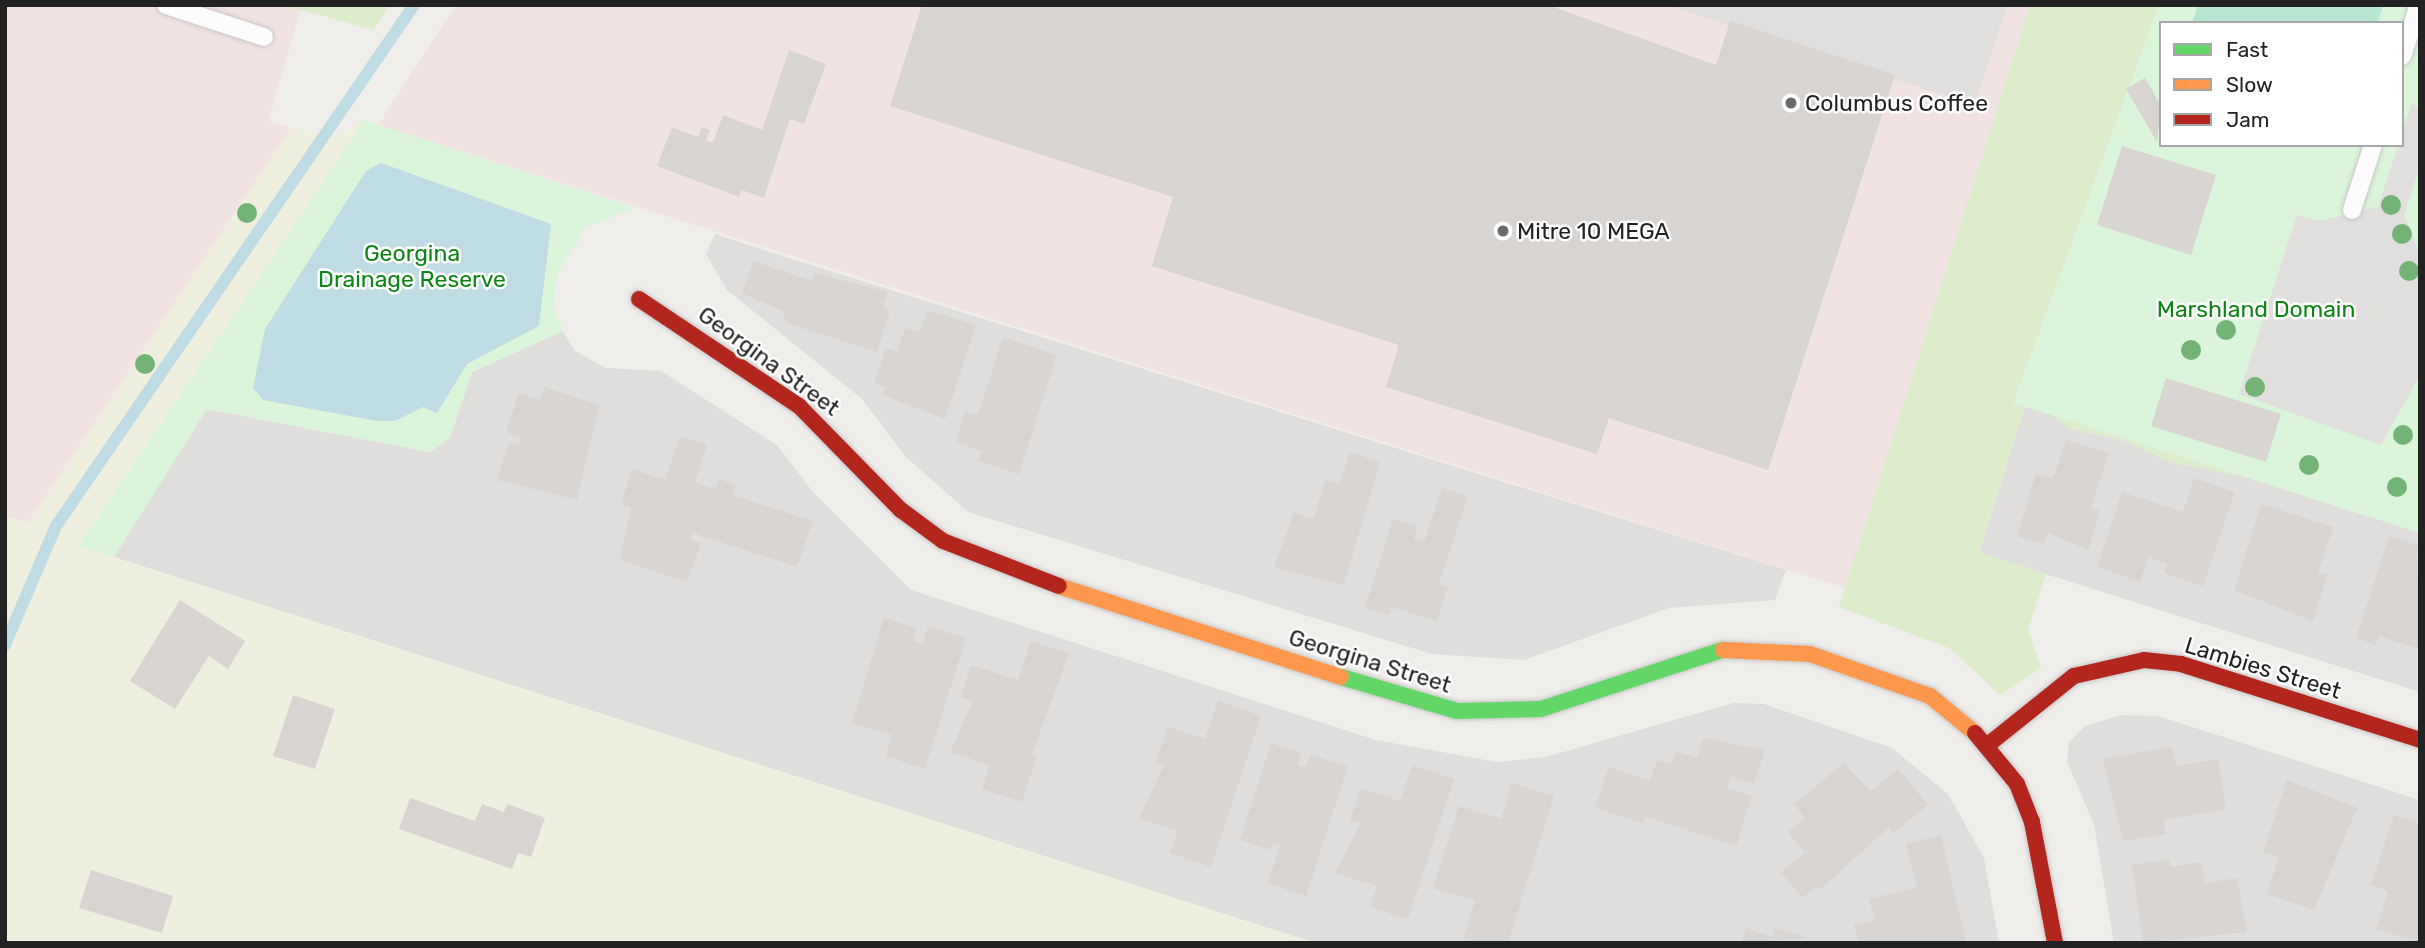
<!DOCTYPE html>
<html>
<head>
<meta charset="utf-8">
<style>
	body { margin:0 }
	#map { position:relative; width:2425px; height:948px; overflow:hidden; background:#f0eeeb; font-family:Rubik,sans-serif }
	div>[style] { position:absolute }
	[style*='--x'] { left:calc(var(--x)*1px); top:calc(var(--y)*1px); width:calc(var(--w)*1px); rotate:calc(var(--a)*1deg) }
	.residential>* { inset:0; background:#dfdedc }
	.commercial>* { inset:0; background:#f1e3e1 }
	.farmland>* { inset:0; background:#efefdf }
	.grass>* { inset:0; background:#ddeccb }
	.park>* { inset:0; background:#daf5da }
	.pitch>* { inset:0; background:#b7e6d2 }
	.parking>* { inset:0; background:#e0dfde }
	.water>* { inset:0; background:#bfdbe3 }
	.stream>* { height:12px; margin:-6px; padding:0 6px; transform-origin:6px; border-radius:6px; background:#bfdbe3 }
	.building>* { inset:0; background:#d7d4d2 }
	.roads { filter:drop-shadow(0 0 2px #c9c8c7) drop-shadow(0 0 2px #c9c8c7) }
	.lane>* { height:18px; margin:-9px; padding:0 9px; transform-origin:9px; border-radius:9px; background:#fdfcfc }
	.fast>* { height:16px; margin:-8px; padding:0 8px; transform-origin:8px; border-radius:8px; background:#63d668 }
	.slow>* { height:16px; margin:-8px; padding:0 8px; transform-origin:8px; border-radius:8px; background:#ff974d }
	.jam>* { height:16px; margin:-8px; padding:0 8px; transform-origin:8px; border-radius:8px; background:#b3261e }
	.trees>* { width:20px; height:20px; margin:-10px; border-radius:50%; background:#73b476 }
	.dots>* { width:19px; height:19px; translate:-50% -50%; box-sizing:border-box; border:4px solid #fff; border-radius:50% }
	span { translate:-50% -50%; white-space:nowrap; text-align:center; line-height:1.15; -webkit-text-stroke:5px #fff; paint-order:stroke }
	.poi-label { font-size:23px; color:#222 }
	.left { translate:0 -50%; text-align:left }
	.park-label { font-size:23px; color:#0c8416 }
	.street-label { font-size:23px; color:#222 }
	.frame { position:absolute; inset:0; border:7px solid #222; pointer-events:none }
	.legend { position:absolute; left:2159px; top:21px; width:245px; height:126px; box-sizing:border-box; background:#fff; border:2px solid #a7a7a7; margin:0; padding:9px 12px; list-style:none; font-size:21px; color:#222 }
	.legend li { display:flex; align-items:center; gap:14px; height:35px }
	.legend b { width:35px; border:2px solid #a7a7a7 }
</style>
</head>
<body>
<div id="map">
	<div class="residential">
		<div style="clip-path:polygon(715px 234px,776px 254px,1786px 570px,1775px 600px,1669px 608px,1524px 660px,1432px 654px,968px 512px,905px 456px,862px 399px,727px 290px,706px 254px)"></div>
		<div style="clip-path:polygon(563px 331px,575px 351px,606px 368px,661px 371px,777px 445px,813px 492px,911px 590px,1376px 740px,1497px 762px,1546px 757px,1733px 703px,1764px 704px,1892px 748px,1948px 794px,1984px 858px,1999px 943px,1315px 943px,114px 557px,206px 409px,430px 452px,450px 438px,472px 372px)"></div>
		<div style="clip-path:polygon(2025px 406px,2420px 532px,2420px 692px,1979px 553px)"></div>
		<div style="clip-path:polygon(2121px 715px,2158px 716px,2420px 800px,2420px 943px,2114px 943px,2094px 825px,2067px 761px,2069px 742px,2085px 726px)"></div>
	</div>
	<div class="commercial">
		<div style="clip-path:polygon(5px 5px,302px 5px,268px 121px,291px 128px,28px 523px,5px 516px)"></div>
		<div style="clip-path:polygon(456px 5px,2030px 5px,1845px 588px,378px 125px)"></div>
	</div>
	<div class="farmland">
		<div style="clip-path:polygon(364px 120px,79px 546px,1315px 943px,5px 943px,5px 516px,28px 523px,291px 128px,339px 136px)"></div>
	</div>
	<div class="grass">
		<div style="clip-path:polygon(283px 5px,390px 5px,373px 30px)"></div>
		<div style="clip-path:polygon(2030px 5px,2159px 5px,2086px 212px,2283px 484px,2173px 463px,2121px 440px,2070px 429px,2041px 406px,2025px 406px,1979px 552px,2046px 574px,2028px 630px,2041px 668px,2000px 695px,1949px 648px,1839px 607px)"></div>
	</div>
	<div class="park">
		<div style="clip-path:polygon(evenodd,2159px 5px,2420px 5px,2420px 533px,2013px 403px,2159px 5px,2161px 23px,2402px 23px,2402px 145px,2161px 145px,2161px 23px)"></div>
		<div style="clip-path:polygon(364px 120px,635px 208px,586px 227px,557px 274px,554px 307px,563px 331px,472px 372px,450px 438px,430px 452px,207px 409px,114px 557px,79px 546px)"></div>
	</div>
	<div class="pitch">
		<div style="clip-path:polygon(2198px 5px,2383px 5px,2378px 23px,2192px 23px)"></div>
	</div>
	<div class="parking">
		<div style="clip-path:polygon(1667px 5px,2007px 5px,1974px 105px)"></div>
		<div style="clip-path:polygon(2412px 102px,2420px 111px,2420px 164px,2404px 216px,2420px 255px,2420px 375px,2381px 445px,2239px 394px,2297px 215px,2318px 221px,2378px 207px)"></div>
	</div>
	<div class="water">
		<div style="clip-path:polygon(381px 163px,551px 224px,539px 326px,467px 364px,437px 413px,423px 407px,395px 421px,377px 421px,263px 400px,253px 388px,265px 329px,366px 171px)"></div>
	</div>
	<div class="stream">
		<div style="--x:5;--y:645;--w:129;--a:-66.8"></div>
		<div style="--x:56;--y:526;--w:632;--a:-55.51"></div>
	</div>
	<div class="building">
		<div style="clip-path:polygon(922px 5px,1548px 5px,1716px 65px,1730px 21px,1895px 75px,1768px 470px,1609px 418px,1597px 454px,1386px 387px,1399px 345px,1152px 266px,1173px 197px,890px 106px)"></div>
		<div style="clip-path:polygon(789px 50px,826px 64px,804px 124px,790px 119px,764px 198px,742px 190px,739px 197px,657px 166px,672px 127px,698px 137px,702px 127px,710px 130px,706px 140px,713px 143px,723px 115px,762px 130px)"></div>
		<div style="clip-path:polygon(2145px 78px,2161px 106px,2157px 142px,2126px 89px)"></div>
		<div style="clip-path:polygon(2122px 146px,2216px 175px,2191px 255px,2097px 225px)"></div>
		<div style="clip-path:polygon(753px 261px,812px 281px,814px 273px,888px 292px,883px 306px,890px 311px,877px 352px,793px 325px,783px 319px,785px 312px,742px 293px)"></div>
		<div style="clip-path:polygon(927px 310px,976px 325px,945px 419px,882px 395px,885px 387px,874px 383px,886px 348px,897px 352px,905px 328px,920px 332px)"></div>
		<div style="clip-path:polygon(1003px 337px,1057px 355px,1019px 474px,978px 461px,982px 451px,956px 442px,965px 411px,978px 415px)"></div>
		<div style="clip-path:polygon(2166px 378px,2281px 414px,2266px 462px,2151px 426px)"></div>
		<div style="clip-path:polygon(544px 387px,599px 405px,577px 500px,497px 480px,509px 443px,519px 446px,522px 437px,506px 432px,519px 393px,540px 400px)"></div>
		<div style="clip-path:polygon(680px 436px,707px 445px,695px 482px,715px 489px,719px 479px,736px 485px,732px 495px,813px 521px,797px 567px,693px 533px,690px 540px,701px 543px,687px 582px,620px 560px,631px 507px,621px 505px,632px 469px,665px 480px)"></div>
		<div style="clip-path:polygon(2066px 440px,2109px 453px,2091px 508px,2100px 511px,2088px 550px,2048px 533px,2044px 544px,2017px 536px,2036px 474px,2053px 479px)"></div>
		<div style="clip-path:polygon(1350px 452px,1380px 462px,1344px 585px,1274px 568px,1294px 512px,1313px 519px,1326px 480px,1339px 484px)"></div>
		<div style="clip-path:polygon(2194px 478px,2235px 492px,2203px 586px,2164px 573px,2167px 564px,2148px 557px,2140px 582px,2097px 567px,2122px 492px,2183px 512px)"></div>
		<div style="clip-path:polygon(1442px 488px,1468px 496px,1439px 584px,1448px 587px,1437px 621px,1391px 607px,1389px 615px,1365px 608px,1393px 519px,1418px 526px,1414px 539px,1424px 542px)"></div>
		<div style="clip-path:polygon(2261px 504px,2333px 527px,2318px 573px,2327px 575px,2313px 621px,2234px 590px)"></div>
		<div style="clip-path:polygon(2389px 536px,2417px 545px,2419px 649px,2379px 636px,2376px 645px,2356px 638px)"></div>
		<div style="clip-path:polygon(180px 600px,245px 641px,228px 669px,209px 656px,175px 709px,130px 681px)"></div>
		<div style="clip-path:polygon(884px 618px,917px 628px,913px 640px,922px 644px,928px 627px,966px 638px,925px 769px,886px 756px,892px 735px,852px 723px)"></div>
		<div style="clip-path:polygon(1031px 641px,1069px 653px,1032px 755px,1037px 756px,1022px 802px,982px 789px,989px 765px,950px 752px,973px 701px,961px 697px,971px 665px,1018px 680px)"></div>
		<div style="clip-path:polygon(293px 695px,335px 709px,315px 769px,273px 756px)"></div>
		<div style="clip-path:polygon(1218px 701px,1261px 716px,1211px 867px,1170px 853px,1178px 831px,1139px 818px,1164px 765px,1156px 763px,1168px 727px,1205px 739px)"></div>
		<div style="clip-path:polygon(1703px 738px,1765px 750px,1754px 784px,1731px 776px,1727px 788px,1752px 796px,1736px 846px,1645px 816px,1642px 823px,1595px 808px,1609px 767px,1650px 781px,1657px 760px,1671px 764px,1676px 751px,1697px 758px)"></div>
		<div style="clip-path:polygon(1271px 743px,1301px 753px,1297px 765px,1306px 767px,1310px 755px,1348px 766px,1306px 896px,1268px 883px,1280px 845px,1273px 843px,1271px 850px,1240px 840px)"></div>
		<div style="clip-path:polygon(2172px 747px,2176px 766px,2218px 759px,2226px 809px,2163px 820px,2166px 834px,2123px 841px,2103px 759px)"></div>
		<div style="clip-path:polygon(1844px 763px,1871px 791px,1898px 769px,1928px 805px,1893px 833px,1888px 828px,1820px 890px,1817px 886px,1802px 898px,1781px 872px,1805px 853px,1788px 832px,1805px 818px,1794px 804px)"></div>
		<div style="clip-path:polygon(1412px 765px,1454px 779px,1408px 919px,1370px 907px,1377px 886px,1335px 873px,1361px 823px,1350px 820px,1361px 788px,1400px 801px)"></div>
		<div style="clip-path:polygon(2287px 780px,2357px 808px,2314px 910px,2267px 894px,2279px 857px,2263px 852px)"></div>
		<div style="clip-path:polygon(1512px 783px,1554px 796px,1508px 943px,1476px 943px,1463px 939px,1475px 901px,1433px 888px,1459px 806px,1501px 819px)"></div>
		<div style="clip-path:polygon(410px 798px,475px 821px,482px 804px,504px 812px,507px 804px,545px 818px,531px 857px,518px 853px,512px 869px,399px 829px)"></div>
		<div style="clip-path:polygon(2394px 815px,2420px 823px,2420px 943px,2376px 929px,2388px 891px,2371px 885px)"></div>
		<div style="clip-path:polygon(1941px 835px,1966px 943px,1858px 943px,1854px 925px,1875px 920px,1869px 899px,1917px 887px,1906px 844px)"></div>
		<div style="clip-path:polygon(2169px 859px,2171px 867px,2201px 862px,2205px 883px,2237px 878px,2247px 932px,2143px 943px,2132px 865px)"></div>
		<div style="clip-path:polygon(91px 870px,173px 896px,162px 933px,79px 908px)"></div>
		<div style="clip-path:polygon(1746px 928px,1772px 937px,1775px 928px,1809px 938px,1741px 943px)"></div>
	</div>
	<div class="roads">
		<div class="lane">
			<div style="--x:166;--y:5;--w:103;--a:18.1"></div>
			<div style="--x:2402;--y:56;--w:54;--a:-71.6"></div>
			<div style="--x:2352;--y:210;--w:68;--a:-72.1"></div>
		</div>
		<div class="fast">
			<div style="--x:1341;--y:677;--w:121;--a:16.3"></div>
			<div style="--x:1457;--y:711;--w:84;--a:-1.4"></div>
			<div style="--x:1541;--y:709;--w:191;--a:-18"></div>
		</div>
		<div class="slow">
			<div style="--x:1059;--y:586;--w:296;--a:17.9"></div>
			<div style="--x:1723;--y:650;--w:87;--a:2.6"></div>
			<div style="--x:1810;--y:654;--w:127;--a:19.3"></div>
			<div style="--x:1930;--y:696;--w:58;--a:39.4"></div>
		</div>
		<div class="jam">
			<div style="--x:639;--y:299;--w:192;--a:33.8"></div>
			<div style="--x:799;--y:406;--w:146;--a:45.6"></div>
			<div style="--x:901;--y:510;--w:52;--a:36.4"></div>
			<div style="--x:943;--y:541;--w:124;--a:21.2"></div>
			<div style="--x:1975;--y:733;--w:66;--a:50.5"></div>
			<div style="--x:2017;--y:784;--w:41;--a:68.5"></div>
			<div style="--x:2032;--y:822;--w:123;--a:79.2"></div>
			<div style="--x:1989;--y:744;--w:109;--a:-38.7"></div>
			<div style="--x:2074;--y:676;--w:72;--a:-12.9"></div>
			<div style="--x:2144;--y:660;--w:37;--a:6"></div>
			<div style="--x:2181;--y:664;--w:251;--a:17.6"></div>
		</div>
	</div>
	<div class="trees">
		<div style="left:2391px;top:205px"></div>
		<div style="left:247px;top:213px"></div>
		<div style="left:2402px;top:234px"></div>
		<div style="left:2409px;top:271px"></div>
		<div style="left:2226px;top:330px"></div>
		<div style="left:2191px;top:350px"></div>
		<div style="left:145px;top:364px"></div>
		<div style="left:2255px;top:387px"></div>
		<div style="left:2403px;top:435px"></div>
		<div style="left:2309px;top:465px"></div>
		<div style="left:2397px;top:487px"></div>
	</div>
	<div class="dots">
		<div style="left:1791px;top:103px;background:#6a6968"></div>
		<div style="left:1503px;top:231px;background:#6a6968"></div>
	</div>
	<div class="poi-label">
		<span class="left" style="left:1805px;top:103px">Columbus Coffee</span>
		<span class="left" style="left:1517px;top:231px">Mitre 10 MEGA</span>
	</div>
	<div class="park-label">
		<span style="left:412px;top:266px">Georgina<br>Drainage Reserve</span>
		<span style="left:2256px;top:309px">Marshland Domain</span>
	</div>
	<div class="street-label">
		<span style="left:769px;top:361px;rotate:36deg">Georgina Street</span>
		<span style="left:1370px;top:661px;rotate:17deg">Georgina Street</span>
		<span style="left:2263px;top:668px;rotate:17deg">Lambies Street</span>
	</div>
	<div class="frame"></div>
	<ul class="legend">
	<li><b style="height:9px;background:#63d668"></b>Fast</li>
	<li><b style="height:9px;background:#ff974d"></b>Slow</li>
	<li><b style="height:9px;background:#b3261e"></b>Jam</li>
	</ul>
</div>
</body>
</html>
